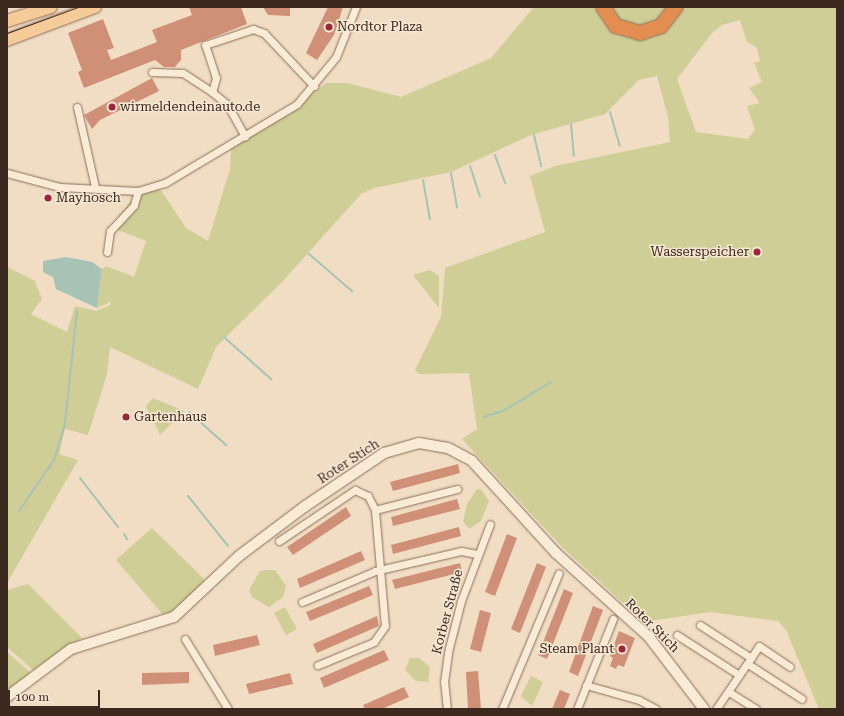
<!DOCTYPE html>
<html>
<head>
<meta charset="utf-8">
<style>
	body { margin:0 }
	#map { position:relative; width:844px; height:716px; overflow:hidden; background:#f0ddc3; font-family:"Roboto Serif",serif }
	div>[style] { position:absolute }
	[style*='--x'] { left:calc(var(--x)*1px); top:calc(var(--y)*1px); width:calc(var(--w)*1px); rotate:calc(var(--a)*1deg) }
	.green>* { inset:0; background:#cfce96 }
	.water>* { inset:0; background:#a6c3b6 }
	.stream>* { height:2px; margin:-1px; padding:0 1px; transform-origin:1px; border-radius:1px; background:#a6c3b6 }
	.building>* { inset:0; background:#d09077 }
	.roads { filter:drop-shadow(0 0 1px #8c6d59) drop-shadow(0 0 1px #8c6d59) }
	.street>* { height:7px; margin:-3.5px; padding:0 3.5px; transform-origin:3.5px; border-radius:3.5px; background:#faebd7 }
	.secondary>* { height:10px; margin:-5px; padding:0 5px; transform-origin:5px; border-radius:5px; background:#faebd7 }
	.primary>* { height:12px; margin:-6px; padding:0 6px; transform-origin:6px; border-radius:6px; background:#f5cc99 }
	.highway>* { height:14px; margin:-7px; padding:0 7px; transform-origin:7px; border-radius:7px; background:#e38e50 }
	.tram>* { height:1px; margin:-0.5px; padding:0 0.5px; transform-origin:0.5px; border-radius:0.5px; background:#3b281e }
	.dots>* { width:11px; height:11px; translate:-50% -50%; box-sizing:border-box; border:2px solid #f7e8d3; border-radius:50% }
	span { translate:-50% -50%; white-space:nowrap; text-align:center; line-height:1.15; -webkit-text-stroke:3px #f7e8d3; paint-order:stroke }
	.poi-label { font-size:13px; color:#3b281e }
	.left { translate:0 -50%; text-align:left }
	.right { translate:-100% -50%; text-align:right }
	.street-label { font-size:13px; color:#3b281e }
	.frame { position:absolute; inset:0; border:8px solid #3b281e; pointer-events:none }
	.scale { position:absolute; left:8px; top:690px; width:92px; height:18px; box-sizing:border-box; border:2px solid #3b281e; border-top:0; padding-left:5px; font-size:12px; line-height:14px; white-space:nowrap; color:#3b281e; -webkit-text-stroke:3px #f7e8d3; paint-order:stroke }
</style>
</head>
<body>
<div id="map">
	<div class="green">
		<div style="clip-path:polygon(evenodd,534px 7px,837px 7px,837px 709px,819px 709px,786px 630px,778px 621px,710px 612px,644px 622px,563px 548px,462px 439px,477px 429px,469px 373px,419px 374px,415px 370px,441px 317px,445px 268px,545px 232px,530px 176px,555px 166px,670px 142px,668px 117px,657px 76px,639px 80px,605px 114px,531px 135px,451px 172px,374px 188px,361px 194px,283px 281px,216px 347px,198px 389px,110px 347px,107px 374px,88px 435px,65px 429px,59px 454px,78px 460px,7px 583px,7px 267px,35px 281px,42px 299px,31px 314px,67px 332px,75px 306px,96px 311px,111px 305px,110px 302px,97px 308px,102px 269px,106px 266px,134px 277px,146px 241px,110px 227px,135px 196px,160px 189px,186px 228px,208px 241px,230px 169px,231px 148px,276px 121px,326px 83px,347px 83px,401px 97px,491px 58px,534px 7px,740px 20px,747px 42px,757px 48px,760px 61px,754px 63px,762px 82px,749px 88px,760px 103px,747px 106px,755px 130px,748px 139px,696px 132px,677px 79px,712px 33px,722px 25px,740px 20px)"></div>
		<div style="clip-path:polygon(430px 270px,439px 276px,439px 308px,413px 275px)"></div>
		<div style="clip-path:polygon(153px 398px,184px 411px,160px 435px,146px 406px)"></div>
		<div style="clip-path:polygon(477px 489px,481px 489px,489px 501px,481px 521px,469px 529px,463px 521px,467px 504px)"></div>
		<div style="clip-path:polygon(152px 528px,205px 580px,174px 612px,165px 617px,116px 560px)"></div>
		<div style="clip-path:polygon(268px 570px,275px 570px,286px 586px,283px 597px,269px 607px,252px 597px,249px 590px,260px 571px)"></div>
		<div style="clip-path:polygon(28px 584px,82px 638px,33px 670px,7px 647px,7px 590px)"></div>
		<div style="clip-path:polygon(285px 607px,297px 629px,286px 635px,274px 613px)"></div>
		<div style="clip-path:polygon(7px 652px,31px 673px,7px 692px)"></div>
		<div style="clip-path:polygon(410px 658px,419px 658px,430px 667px,428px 682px,416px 681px,405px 670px)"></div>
		<div style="clip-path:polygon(531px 676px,543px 682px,532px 706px,521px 696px)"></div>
	</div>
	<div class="water">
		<div style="clip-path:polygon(66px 257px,92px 262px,102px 269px,97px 308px,56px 289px,53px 277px,43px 272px,43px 261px)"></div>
	</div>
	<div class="stream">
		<div style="--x:610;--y:112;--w:35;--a:74"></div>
		<div style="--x:571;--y:124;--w:32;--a:85"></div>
		<div style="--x:534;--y:135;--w:32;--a:77"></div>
		<div style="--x:495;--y:155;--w:30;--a:70"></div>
		<div style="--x:470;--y:166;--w:32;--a:72"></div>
		<div style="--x:451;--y:173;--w:35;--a:80"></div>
		<div style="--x:423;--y:180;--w:40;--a:80"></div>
		<div style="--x:309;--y:254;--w:57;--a:40.7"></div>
		<div style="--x:225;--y:338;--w:62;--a:41.7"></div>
		<div style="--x:189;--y:412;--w:50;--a:41.7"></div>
		<div style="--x:484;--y:417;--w:20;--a:-18"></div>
		<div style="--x:503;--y:411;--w:56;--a:-31.1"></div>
		<div style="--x:80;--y:478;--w:62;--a:52.2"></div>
		<div style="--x:188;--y:496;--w:64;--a:51.3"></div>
		<div style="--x:19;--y:511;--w:62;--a:-55.5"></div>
		<div style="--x:54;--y:460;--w:39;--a:-73"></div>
		<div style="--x:65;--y:423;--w:113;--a:-83.9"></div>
		<div style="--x:124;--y:534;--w:6;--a:59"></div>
	</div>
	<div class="building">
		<div style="clip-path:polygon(189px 7px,241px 7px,247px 24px,181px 50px,181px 60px,175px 67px,164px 67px,155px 60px,84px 88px,78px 72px,82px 70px,68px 33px,103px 19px,114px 48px,107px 50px,111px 60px,157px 42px,152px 30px,192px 15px)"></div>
		<div style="clip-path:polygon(263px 7px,290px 7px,290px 16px,268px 15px)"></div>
		<div style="clip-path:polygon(328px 7px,343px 7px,334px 35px,317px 60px,306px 53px)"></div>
		<div style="clip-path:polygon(152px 78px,159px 91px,100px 120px,92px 129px,84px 115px)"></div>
		<div style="clip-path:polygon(458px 464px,460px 473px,393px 491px,390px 482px)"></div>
		<div style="clip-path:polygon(457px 499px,460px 509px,393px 526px,391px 517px)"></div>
		<div style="clip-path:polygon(346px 507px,351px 516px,293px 555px,287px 547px)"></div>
		<div style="clip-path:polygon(459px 527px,461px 536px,393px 554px,391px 545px)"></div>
		<div style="clip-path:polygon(507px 534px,517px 538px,495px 596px,485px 592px)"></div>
		<div style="clip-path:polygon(361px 551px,365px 560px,300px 588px,297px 579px)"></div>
		<div style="clip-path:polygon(460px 563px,462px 572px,395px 589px,392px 580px)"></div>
		<div style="clip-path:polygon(537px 563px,546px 567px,520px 633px,511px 629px)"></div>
		<div style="clip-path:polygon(369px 586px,373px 595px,310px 621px,306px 612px)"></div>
		<div style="clip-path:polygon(564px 589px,573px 593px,547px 659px,538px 655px)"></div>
		<div style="clip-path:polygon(593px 606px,603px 610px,578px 676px,569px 672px)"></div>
		<div style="clip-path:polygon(480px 610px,491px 613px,481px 652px,470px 649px)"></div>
		<div style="clip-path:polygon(377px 616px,379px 626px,317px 653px,313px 644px)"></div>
		<div style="clip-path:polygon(619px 631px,635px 638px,624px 667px,618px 665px,616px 669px,610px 666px,613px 658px,610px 656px)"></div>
		<div style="clip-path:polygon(257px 635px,260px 645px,215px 656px,213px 645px)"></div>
		<div style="clip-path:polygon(384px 650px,389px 660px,324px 688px,320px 678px)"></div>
		<div style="clip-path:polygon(478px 671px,481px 709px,468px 709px,466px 672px)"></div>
		<div style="clip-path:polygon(189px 672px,189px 683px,142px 685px,142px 673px)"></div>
		<div style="clip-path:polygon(290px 673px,293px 684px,249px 694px,246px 684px)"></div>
		<div style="clip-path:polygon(404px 687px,409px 697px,382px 709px,365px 709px,363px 705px)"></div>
		<div style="clip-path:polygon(560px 690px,570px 694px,564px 709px,552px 709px)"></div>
	</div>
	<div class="roads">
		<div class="street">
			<div style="--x:152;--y:72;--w:31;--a:2"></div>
			<div style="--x:183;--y:73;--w:35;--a:33"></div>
			<div style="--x:212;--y:92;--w:19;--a:39"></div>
			<div style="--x:227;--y:104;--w:37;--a:61"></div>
			<div style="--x:212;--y:92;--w:15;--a:-74"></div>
			<div style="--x:216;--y:78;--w:35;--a:-108"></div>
			<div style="--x:205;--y:45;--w:51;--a:-18.4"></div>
			<div style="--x:253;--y:29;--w:12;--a:20"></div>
			<div style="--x:264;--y:33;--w:73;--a:46.7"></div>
			<div style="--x:77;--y:107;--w:82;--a:77.3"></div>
			<div style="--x:7;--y:173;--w:55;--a:14.8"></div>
			<div style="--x:60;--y:187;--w:78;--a:2.9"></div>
			<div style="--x:138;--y:191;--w:28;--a:-17"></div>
			<div style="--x:165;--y:183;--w:154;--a:-30.9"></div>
			<div style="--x:297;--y:104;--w:61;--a:-50.3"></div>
			<div style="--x:336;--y:57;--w:54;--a:-68.2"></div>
			<div style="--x:107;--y:252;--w:21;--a:-82"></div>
			<div style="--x:110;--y:231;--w:35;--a:-47"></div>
			<div style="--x:134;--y:205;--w:15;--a:-74"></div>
			<div style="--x:375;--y:510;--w:85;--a:-14.4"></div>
			<div style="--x:279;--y:541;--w:92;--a:-33.9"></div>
			<div style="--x:355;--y:490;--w:14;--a:25"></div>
			<div style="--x:368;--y:496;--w:16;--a:63"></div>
			<div style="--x:375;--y:510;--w:116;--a:85.1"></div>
			<div style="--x:385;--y:626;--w:19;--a:125"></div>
			<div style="--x:374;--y:642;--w:61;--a:157.7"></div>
			<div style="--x:302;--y:602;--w:79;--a:-23"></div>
			<div style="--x:375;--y:571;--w:88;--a:-13.1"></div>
			<div style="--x:461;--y:551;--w:16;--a:11"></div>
			<div style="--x:700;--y:625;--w:61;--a:32.9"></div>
			<div style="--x:677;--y:635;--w:74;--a:32.8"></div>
			<div style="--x:185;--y:639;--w:82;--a:58.4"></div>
			<div style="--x:748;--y:664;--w:64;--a:32.9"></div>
			<div style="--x:586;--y:685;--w:55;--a:15.8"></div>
			<div style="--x:639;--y:700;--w:19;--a:28"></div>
			<div style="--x:729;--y:692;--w:32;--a:32"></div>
			<div style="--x:447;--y:709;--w:27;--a:-96"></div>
			<div style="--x:444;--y:682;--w:34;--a:-82"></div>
			<div style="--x:449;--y:648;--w:49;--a:-75.7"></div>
			<div style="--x:461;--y:601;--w:82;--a:-69.4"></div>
			<div style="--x:502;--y:709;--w:147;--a:-67.3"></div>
			<div style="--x:577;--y:709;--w:97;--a:-68.2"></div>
			<div style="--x:716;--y:709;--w:76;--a:-55.7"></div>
			<div style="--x:759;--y:646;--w:37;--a:34"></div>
		</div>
		<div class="secondary">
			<div style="--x:7;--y:697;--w:80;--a:-36.9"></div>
			<div style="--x:71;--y:649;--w:108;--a:-17.3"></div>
			<div style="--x:174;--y:617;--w:89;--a:-43.2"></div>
			<div style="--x:239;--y:556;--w:81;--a:-37"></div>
			<div style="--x:304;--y:507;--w:97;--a:-34"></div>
			<div style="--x:384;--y:453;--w:36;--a:-16"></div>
			<div style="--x:419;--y:443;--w:29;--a:10"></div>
			<div style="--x:448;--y:448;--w:27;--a:28"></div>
			<div style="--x:472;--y:461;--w:125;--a:47.6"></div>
			<div style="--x:556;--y:553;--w:125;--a:42.1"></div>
			<div style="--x:649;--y:637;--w:91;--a:52.6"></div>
		</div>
		<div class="primary">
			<div style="--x:7;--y:21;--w:46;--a:-17.7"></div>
			<div style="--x:7;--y:40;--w:94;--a:-20.6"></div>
		</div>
		<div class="highway">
			<div style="--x:603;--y:7;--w:23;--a:56"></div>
			<div style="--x:616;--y:26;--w:25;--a:16"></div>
			<div style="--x:640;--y:33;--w:22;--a:-18"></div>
			<div style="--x:661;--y:26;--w:24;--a:-52"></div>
		</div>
	</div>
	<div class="tram">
		<div style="--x:7;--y:33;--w:76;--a:-20.1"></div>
	</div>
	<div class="dots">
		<div style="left:329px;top:27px;background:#9e2637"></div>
		<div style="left:112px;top:107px;background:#9e2637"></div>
		<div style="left:48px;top:198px;background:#9e2637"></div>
		<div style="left:757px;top:252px;background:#9e2637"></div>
		<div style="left:126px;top:417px;background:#9e2637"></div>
		<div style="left:622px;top:649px;background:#9e2637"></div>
	</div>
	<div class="poi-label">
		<span class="left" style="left:337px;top:27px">Nordtor Plaza</span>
		<span class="left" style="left:120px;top:107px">wirmeldendeinauto.de</span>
		<span class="left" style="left:56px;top:198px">Mayhosch</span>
		<span class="right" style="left:749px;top:252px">Wasserspeicher</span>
		<span class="left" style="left:134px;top:417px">Gartenhaus</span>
		<span class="right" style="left:614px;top:649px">Steam Plant</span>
	</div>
	<div class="street-label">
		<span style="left:349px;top:462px;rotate:-33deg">Roter Stich</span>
		<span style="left:448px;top:612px;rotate:-75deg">Korber Straße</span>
		<span style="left:652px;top:626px;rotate:45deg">Roter Stich</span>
	</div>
	<div class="frame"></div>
	<div class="scale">100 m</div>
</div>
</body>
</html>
